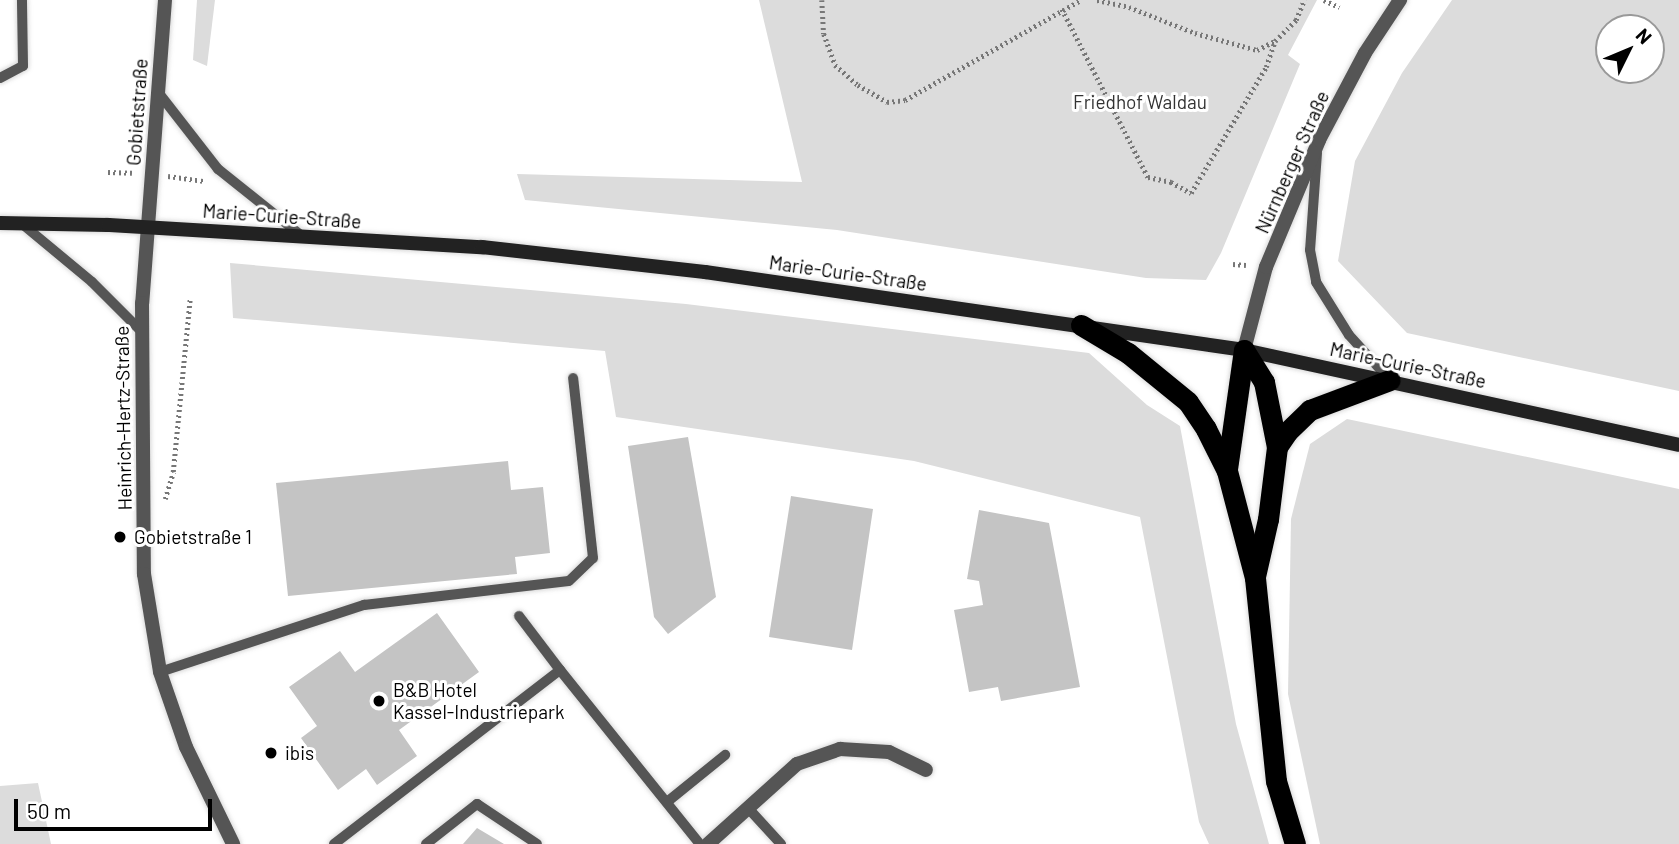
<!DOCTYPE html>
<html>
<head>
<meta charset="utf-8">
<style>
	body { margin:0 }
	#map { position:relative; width:1679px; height:844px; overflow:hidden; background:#fff; font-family:Barlow,sans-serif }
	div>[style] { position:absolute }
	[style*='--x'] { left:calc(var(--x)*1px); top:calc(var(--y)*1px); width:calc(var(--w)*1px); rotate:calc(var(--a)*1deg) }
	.green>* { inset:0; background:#dcdcdc }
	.building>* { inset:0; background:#c4c4c4 }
	.path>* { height:4.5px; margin-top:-2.25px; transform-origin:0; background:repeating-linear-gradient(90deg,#777 0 2px,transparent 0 5.5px) }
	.roads { filter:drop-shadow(0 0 2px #dbdbdb) drop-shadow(0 0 2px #dbdbdb) }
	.lane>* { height:10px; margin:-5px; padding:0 5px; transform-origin:5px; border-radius:5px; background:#555 }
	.street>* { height:14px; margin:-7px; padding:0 7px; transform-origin:7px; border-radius:7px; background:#555 }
	.secondary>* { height:14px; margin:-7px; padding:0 7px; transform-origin:7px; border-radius:7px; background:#222 }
	.highway>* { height:21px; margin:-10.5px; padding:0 10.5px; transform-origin:10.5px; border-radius:10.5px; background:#000 }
	.dots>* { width:19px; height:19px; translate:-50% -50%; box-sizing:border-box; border:4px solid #fff; border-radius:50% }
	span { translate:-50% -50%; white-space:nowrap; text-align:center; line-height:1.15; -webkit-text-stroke:6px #fff; paint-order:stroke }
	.park-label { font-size:19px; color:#333 }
	.street-label { font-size:19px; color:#000 }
	.poi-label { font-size:19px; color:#000 }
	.left { translate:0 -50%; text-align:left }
	.north { position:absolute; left:1595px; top:14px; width:70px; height:70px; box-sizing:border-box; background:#fff; border:2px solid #999; border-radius:50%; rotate:47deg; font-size:19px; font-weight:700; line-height:28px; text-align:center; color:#000 }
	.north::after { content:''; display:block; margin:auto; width:24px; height:32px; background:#000; clip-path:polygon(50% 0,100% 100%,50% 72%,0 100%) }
	.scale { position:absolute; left:14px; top:799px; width:198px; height:32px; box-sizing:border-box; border:4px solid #000; border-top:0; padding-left:9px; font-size:21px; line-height:24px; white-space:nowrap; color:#000; -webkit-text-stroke:5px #fff; paint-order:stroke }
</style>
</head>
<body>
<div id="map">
	<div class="green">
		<div style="clip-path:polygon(197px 0,215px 0,207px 66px,193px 60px)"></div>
		<div style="clip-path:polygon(759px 0,1317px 0,1288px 55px,1300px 64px,1221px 253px,1206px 280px,1146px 278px,837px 230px,525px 200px,517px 174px,802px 182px)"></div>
		<div style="clip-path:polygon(evenodd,1452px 0,1679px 0,1679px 391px,1407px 333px,1338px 261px,1355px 161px,1402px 73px,1452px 0,1609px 28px,1651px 28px,1651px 70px,1609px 70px,1609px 28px)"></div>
		<div style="clip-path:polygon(230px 263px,686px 304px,1089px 353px,1147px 405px,1180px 426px,1236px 724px,1269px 844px,1209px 844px,1199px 822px,1140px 517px,914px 461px,616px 417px,605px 351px,233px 318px)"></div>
		<div style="clip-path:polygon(1347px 419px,1679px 489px,1679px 844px,1320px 844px,1288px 694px,1291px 519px,1310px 444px)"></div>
		<div style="clip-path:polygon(38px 783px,51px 844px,0 844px,0 786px)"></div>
	</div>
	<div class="building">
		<div style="clip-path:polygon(688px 437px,716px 597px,668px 634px,654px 617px,628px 446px)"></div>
		<div style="clip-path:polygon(508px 461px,511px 490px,543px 487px,550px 553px,515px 557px,517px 574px,288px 596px,276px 483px)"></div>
		<div style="clip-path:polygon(791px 496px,873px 509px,852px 650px,769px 637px)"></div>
		<div style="clip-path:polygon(979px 510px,1049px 523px,1080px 687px,1001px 701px,998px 687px,969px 692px,954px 610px,983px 605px,979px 581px,967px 579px)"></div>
		<div style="clip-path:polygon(437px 613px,479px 672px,399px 730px,417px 756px,377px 785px,366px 769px,338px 790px,301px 738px,317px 726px,289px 687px,340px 651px,355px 672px)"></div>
		<div style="clip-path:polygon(477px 828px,504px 844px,463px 844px)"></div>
	</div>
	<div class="path">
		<div style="--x:822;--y:0;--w:34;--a:87"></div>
		<div style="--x:824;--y:34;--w:33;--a:70"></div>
		<div style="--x:835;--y:65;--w:30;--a:41"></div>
		<div style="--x:858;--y:85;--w:34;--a:30"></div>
		<div style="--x:887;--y:102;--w:18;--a:-6"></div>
		<div style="--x:905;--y:100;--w:202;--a:-29.6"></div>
		<div style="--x:1097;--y:0;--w:33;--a:12"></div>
		<div style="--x:1129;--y:7;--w:71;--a:21.5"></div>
		<div style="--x:1195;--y:33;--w:64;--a:15.3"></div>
		<div style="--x:1257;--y:50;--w:20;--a:-27"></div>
		<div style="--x:1275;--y:41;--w:30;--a:-45"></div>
		<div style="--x:1296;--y:20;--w:22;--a:-68"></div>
		<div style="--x:1324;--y:0;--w:17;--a:25"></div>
		<div style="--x:1062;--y:9;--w:189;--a:62.9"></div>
		<div style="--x:1148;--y:177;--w:24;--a:12"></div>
		<div style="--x:1171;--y:182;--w:23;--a:29"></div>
		<div style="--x:1191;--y:193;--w:147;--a:-59.2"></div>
		<div style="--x:1266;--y:67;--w:28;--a:-71"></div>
		<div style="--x:108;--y:172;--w:24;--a:2"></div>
		<div style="--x:168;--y:176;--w:37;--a:8"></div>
		<div style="--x:1233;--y:264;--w:13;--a:4"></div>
		<div style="--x:165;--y:499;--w:28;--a:-73"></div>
		<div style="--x:173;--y:472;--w:174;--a:-84.4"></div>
	</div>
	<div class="roads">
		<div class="lane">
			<div style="--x:0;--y:78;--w:26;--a:-28"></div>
			<div style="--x:23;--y:66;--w:66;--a:-90.9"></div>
			<div style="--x:158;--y:92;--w:98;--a:52.1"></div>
			<div style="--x:218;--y:169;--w:107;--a:38.6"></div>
			<div style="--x:1317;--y:153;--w:97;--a:94.1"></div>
			<div style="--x:1310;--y:250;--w:33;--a:79"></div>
			<div style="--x:1316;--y:282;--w:62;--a:58.1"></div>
			<div style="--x:1349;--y:335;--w:61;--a:47.7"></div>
			<div style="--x:21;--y:223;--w:92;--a:39.7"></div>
			<div style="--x:92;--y:282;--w:69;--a:45"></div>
			<div style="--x:519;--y:616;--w:68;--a:52.8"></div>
			<div style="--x:160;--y:672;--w:215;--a:-18.2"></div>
			<div style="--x:364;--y:605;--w:206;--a:-6.7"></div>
			<div style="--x:569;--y:581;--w:33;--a:-44"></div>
			<div style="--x:593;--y:558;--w:181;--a:-96.3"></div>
			<div style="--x:667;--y:802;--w:75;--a:-39"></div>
			<div style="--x:748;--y:808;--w:49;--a:47.5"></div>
			<div style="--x:334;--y:844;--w:285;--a:-37.6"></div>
			<div style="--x:560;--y:670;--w:223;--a:51.2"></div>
			<div style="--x:426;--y:844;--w:65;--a:-38.1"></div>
			<div style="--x:477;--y:804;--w:72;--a:33.7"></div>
		</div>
		<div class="street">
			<div style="--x:165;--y:0;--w:304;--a:94.3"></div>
			<div style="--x:142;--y:303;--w:271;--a:89.6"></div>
			<div style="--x:144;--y:574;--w:99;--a:80.7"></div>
			<div style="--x:160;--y:672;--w:79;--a:70.9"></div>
			<div style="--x:186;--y:747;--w:108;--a:64.1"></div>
			<div style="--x:1244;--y:350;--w:86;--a:-75.2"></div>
			<div style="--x:1266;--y:267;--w:138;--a:-67.3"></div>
			<div style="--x:1319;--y:140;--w:98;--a:-62.1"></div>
			<div style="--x:1365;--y:53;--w:64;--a:-56.6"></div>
			<div style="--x:708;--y:844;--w:120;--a:-42"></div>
			<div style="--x:797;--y:764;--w:46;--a:-19.2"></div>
			<div style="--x:840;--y:749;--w:49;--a:3.5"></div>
			<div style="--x:889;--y:752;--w:41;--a:25.9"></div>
		</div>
		<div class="secondary">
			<div style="--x:0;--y:223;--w:108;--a:1.1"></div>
			<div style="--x:108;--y:225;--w:375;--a:3.4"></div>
			<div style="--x:482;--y:247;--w:224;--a:6.4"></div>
			<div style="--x:705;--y:272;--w:545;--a:8.23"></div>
			<div style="--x:1244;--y:350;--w:445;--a:12.3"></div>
		</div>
		<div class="highway">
			<div style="--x:1081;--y:325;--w:55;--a:30.8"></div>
			<div style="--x:1128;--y:353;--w:77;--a:39.2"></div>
			<div style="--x:1188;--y:402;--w:32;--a:56"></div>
			<div style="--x:1206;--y:429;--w:47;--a:63.4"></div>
			<div style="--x:1227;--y:471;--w:111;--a:75.3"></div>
			<div style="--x:1255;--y:578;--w:204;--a:84.1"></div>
			<div style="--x:1276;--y:781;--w:66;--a:73.2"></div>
			<div style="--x:1244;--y:350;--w:38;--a:58"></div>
			<div style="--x:1264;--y:382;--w:66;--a:78.7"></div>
			<div style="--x:1277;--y:447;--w:73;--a:97.1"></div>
			<div style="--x:1268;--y:519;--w:58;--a:102.8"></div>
			<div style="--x:1277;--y:447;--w:18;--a:-56"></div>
			<div style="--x:1287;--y:432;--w:32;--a:-44"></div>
			<div style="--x:1310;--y:410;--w:85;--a:-20.6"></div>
			<div style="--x:1227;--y:469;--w:120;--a:-81.9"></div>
		</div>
	</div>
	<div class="dots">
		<div style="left:120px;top:537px;background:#000"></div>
		<div style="left:379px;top:701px;background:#000"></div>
		<div style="left:271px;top:753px;background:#000"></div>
	</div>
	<div class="park-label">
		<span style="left:1140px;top:102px">Friedhof Waldau</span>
	</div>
	<div class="street-label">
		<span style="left:137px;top:112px;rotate:-86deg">Gobietstraße</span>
		<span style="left:1292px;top:162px;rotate:-66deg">Nürnberger Straße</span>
		<span style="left:282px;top:216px;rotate:4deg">Marie-Curie-Straße</span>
		<span style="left:848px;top:273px;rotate:8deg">Marie-Curie-Straße</span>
		<span style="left:1408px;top:365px;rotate:12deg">Marie-Curie-Straße</span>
		<span style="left:123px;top:418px;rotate:-91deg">Heinrich-Hertz-Straße</span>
	</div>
	<div class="poi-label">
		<span class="left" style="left:134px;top:537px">Gobietstraße 1</span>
		<span class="left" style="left:393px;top:701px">B&amp;B Hotel<br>Kassel-Industriepark</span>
		<span class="left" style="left:285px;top:753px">ibis</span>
	</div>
	<div class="north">N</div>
	<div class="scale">50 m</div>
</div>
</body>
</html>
